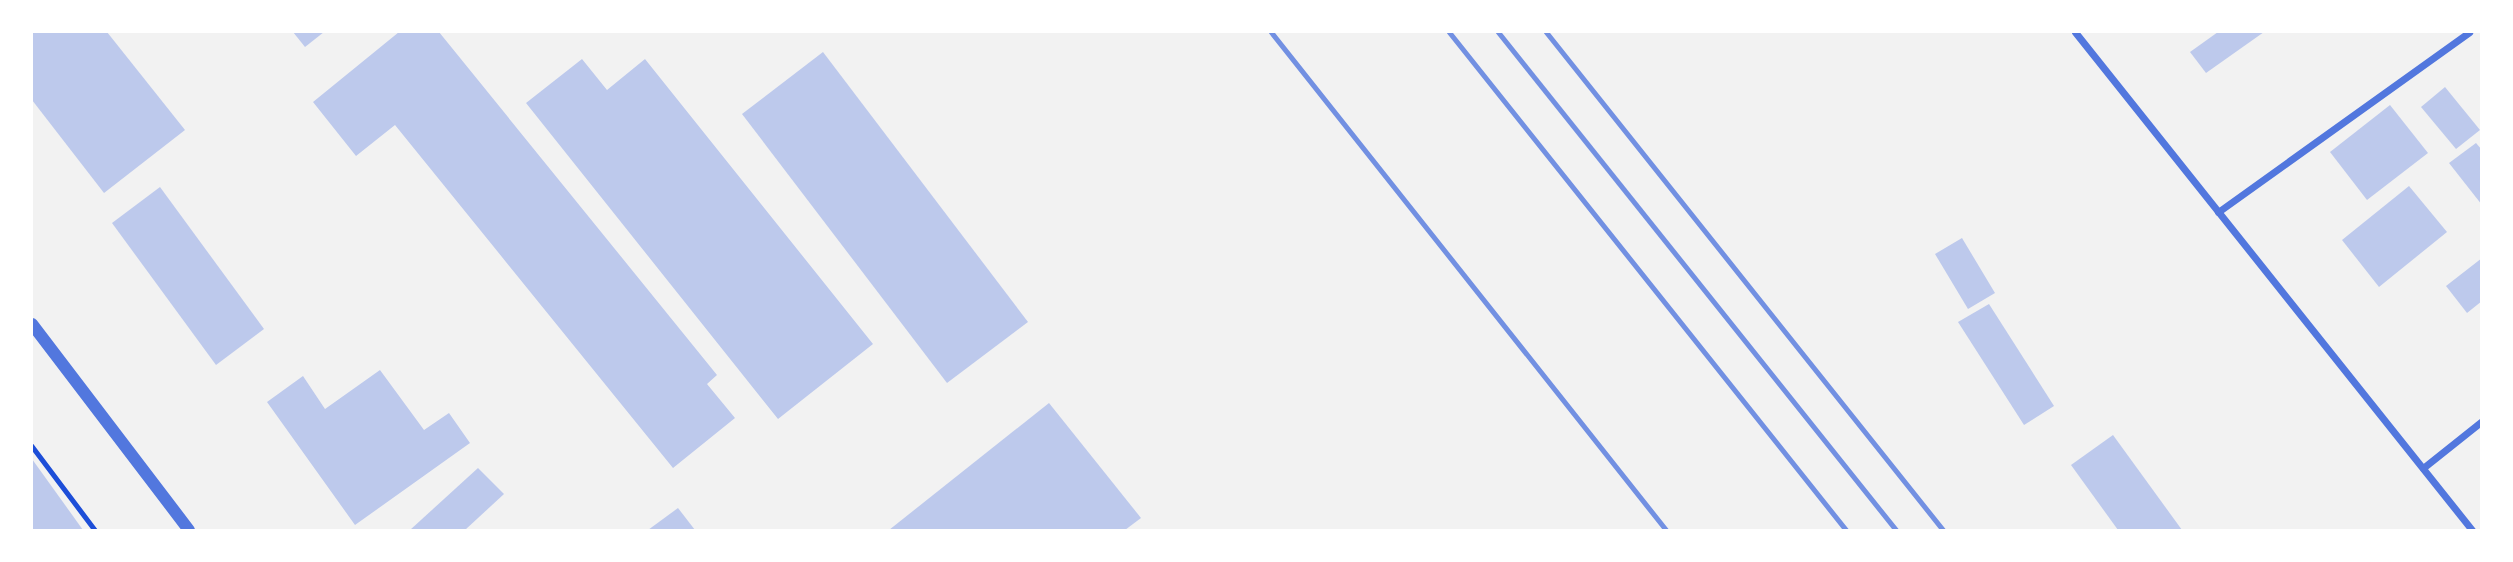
<!DOCTYPE html>
<html>
<head>
<meta charset="utf-8">
<style>
	body { margin:0 }
	#map { position:relative; width:2513px; height:562px; overflow:hidden; background:#f2f2f2; font-family:"PT Sans Narrow",sans-serif }
	div>[style] { position:absolute }
	[style*='--x'] { left:calc(var(--x)*1px); top:calc(var(--y)*1px); width:calc(var(--w)*1px); rotate:calc(var(--a)*1deg) }
	.building>* { inset:0; background:#bdc9ec }
	.path>* { height:4.5px; margin:-2.25px; padding:0 2.25px; transform-origin:2.25px; border-radius:2.25px; background:#1d4ed8 }
	.minor>* { height:7px; margin:-3.5px; padding:0 3.5px; transform-origin:3.5px; border-radius:3.5px; background:#5277de }
	.tertiary>* { height:12px; margin:-6px; padding:0 6px; transform-origin:6px; border-radius:6px; background:#5277de }
	.rail>* { height:5px; margin:-2.5px; padding:0 2.5px; transform-origin:2.5px; border-radius:2.5px; background:#7290e2 }
	span { translate:-50% -50%; white-space:nowrap; text-align:center; line-height:1.15; -webkit-text-stroke:7px #fff; paint-order:stroke }
	.frame { position:absolute; inset:0; border:33px solid #fff; pointer-events:none }
</style>
</head>
<body>
<div id="map">
	<div class="building">
		<div style="clip-path:polygon(32px 32px,107px 32px,185px 130px,104px 193px,32px 100px)"></div>
		<div style="clip-path:polygon(293px 32px,324px 32px,305px 47px)"></div>
		<div style="clip-path:polygon(399px 32px,439px 32px,717px 375px,707px 384px,735px 418px,673px 468px,395px 125px,356px 156px,313px 102px)"></div>
		<div style="clip-path:polygon(2218px 32px,2264px 32px,2206px 73px,2190px 52px)"></div>
		<div style="clip-path:polygon(823px 52px,1028px 322px,947px 383px,742px 114px)"></div>
		<div style="clip-path:polygon(582px 59px,607px 90px,645px 59px,873px 344px,778px 419px,526px 103px)"></div>
		<div style="clip-path:polygon(2445px 87px,2480px 130px,2456px 149px,2421px 107px)"></div>
		<div style="clip-path:polygon(2390px 105px,2428px 153px,2367px 200px,2330px 152px)"></div>
		<div style="clip-path:polygon(2476px 143px,2482px 150px,2482px 205px,2449px 163px)"></div>
		<div style="clip-path:polygon(2409px 186px,2447px 232px,2379px 287px,2342px 240px)"></div>
		<div style="clip-path:polygon(160px 187px,264px 329px,216px 365px,112px 223px)"></div>
		<div style="clip-path:polygon(1962px 238px,1995px 293px,1968px 309px,1935px 254px)"></div>
		<div style="clip-path:polygon(2482px 258px,2482px 301px,2467px 313px,2446px 286px)"></div>
		<div style="clip-path:polygon(1989px 304px,2054px 406px,2024px 425px,1958px 322px)"></div>
		<div style="clip-path:polygon(380px 370px,424px 430px,449px 413px,470px 443px,355px 525px,267px 402px,303px 376px,325px 409px)"></div>
		<div style="clip-path:polygon(1049px 403px,1141px 518px,1125px 530px,889px 530px)"></div>
		<div style="clip-path:polygon(2113px 435px,2182px 530px,2118px 530px,2071px 465px)"></div>
		<div style="clip-path:polygon(32px 459px,83px 530px,32px 530px)"></div>
		<div style="clip-path:polygon(478px 468px,504px 494px,465px 530px,410px 530px)"></div>
		<div style="clip-path:polygon(678px 508px,695px 530px,648px 530px)"></div>
	</div>
	<div class="path">
		<div style="--x:32;--y:446;--w:105;--a:53.1"></div>
	</div>
	<div class="minor">
		<div style="--x:2075;--y:32;--w:637;--a:51.44"></div>
		<div style="--x:2218;--y:212;--w:309;--a:-35.6"></div>
		<div style="--x:2423;--y:468;--w:75;--a:-38.5"></div>
	</div>
	<div class="tertiary">
		<div style="--x:32;--y:324;--w:259;--a:52.7"></div>
	</div>
	<div class="rail">
		<div style="--x:1271;--y:32;--w:636;--a:51.58"></div>
		<div style="--x:1449;--y:32;--w:637;--a:51.44"></div>
		<div style="--x:1498;--y:32;--w:638;--a:51.37"></div>
		<div style="--x:1546;--y:32;--w:637;--a:51.44"></div>
	</div>
	<div class="frame"></div>
</div>
</body>
</html>
